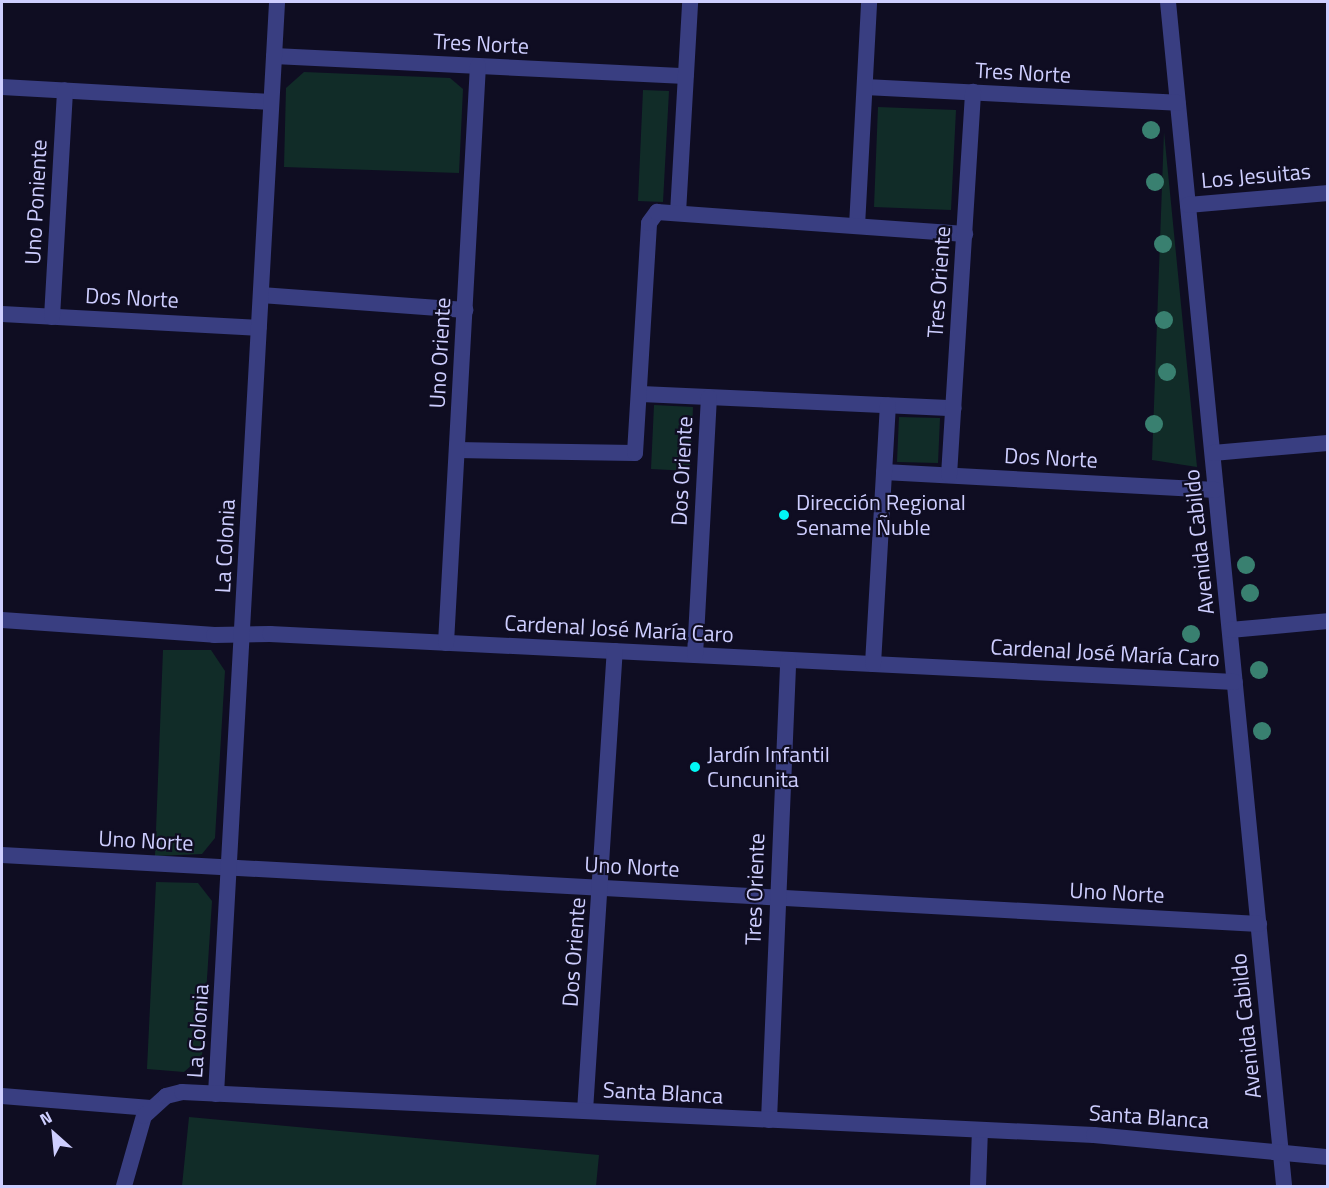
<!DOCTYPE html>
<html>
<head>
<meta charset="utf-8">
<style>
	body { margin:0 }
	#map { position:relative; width:1329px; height:1188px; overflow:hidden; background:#0f0d22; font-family:"Titillium Web",sans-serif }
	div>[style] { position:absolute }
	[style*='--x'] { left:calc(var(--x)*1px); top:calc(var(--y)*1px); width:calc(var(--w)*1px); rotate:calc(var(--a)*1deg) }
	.green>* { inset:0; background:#112c28 }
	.minor>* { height:16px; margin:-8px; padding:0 8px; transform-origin:8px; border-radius:8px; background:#393e81 }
	.tertiary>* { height:16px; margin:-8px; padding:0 8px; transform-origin:8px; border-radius:8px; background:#393e81 }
	.trees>* { width:18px; height:18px; margin:-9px; border-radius:50%; background:#398070 }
	.dots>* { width:16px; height:16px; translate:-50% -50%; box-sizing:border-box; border:3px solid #0f0d22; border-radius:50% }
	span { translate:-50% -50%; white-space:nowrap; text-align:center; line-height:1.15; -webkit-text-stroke:4.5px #0f0d22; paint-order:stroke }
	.street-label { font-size:22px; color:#ceceff }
	.poi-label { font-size:22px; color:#ceceff }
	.left { translate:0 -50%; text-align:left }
	.frame { position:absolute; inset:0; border:3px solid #ceceff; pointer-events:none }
	.north { position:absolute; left:24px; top:1104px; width:60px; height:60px; -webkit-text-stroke:4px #0f0d22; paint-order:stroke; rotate:333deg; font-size:16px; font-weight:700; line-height:24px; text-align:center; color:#ceceff }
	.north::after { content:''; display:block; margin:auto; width:21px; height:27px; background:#ceceff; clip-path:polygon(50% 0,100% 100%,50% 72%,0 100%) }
</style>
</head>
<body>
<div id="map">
	<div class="green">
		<div style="clip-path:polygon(304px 72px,450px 78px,463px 89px,459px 173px,284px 167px,286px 88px)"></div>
		<div style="clip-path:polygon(643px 90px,669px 91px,663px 202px,638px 201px)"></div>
		<div style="clip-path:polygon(878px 107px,956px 110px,951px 210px,874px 207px)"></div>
		<div style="clip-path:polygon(1164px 132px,1197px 467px,1152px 460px)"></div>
		<div style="clip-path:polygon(654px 405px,693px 407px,690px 471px,651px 469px)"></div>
		<div style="clip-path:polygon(899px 417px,940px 418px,938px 463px,897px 462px)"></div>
		<div style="clip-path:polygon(163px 650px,211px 650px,225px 671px,215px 838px,202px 854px,155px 856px)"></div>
		<div style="clip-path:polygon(156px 882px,198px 883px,212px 901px,202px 1056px,184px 1072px,147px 1069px)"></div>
		<div style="clip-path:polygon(189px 1117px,599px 1155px,596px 1186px,182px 1186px)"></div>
	</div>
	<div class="minor">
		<div style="--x:1168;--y:2;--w:1190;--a:84.4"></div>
		<div style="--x:274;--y:56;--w:412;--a:2.8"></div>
		<div style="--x:2;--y:87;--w:269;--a:3.2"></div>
		<div style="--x:865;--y:87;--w:313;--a:2.9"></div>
		<div style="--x:1188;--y:205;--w:141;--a:-4.9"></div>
		<div style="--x:678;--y:213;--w:211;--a:-86.7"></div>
		<div style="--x:857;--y:226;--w:224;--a:-86.9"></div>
		<div style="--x:261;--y:295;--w:205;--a:4.2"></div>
		<div style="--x:2;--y:314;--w:257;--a:3.1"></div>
		<div style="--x:52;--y:317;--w:227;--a:-86.7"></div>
		<div style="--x:641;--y:394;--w:313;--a:2.6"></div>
		<div style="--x:457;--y:450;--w:178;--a:1"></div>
		<div style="--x:635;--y:453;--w:230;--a:-86.5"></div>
		<div style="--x:649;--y:223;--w:14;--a:-54"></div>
		<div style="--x:657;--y:212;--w:309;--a:4.1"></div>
		<div style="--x:1213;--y:453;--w:115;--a:-5"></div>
		<div style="--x:884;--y:472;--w:332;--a:3.1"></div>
		<div style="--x:949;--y:475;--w:384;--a:-86.4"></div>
		<div style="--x:2;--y:620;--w:213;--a:4"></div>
		<div style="--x:214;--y:635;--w:56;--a:-1"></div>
		<div style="--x:270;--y:634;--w:966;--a:2.85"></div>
		<div style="--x:1230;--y:630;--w:98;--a:-5.2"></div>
		<div style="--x:446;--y:643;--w:578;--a:-86.83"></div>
		<div style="--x:695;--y:655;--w:258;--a:-86.9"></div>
		<div style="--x:873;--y:664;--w:259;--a:-86.7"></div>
		<div style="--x:2;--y:855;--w:1259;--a:3.14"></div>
		<div style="--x:2;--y:1096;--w:149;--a:4.6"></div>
		<div style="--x:585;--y:1111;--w:461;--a:-86.3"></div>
		<div style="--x:769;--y:1120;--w:460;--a:-87.6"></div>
		<div style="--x:978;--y:1186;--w:56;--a:-88"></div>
	</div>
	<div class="tertiary">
		<div style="--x:216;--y:1094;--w:1094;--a:-86.8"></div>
		<div style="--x:124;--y:1186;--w:73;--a:-74.1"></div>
		<div style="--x:144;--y:1116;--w:30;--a:-42"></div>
		<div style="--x:166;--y:1096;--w:16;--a:-14"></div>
		<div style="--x:182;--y:1092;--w:913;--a:2.7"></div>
		<div style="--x:1094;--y:1135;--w:235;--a:5.4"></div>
	</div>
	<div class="trees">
		<div style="left:1151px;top:130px"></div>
		<div style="left:1155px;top:182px"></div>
		<div style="left:1163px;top:244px"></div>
		<div style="left:1164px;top:320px"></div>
		<div style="left:1167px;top:372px"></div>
		<div style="left:1154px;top:424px"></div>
		<div style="left:1246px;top:565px"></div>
		<div style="left:1250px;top:593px"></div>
		<div style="left:1191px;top:634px"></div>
		<div style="left:1259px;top:670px"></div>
		<div style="left:1262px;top:731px"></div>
	</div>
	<div class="dots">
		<div style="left:784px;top:515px;background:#01f8f5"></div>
		<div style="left:695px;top:767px;background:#01f8f5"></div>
	</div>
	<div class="street-label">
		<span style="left:481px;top:44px;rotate:3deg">Tres Norte</span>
		<span style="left:1023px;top:73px;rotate:3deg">Tres Norte</span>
		<span style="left:1256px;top:176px;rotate:-5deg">Los Jesuitas</span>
		<span style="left:36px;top:202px;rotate:-87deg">Uno Poniente</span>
		<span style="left:939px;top:282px;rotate:-86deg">Tres Oriente</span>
		<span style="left:132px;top:298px;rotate:3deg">Dos Norte</span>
		<span style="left:440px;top:353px;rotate:-87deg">Uno Oriente</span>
		<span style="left:1051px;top:458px;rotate:3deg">Dos Norte</span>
		<span style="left:682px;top:471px;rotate:-87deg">Dos Oriente</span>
		<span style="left:1199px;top:542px;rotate:-96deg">Avenida Cabildo</span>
		<span style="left:225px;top:546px;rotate:-87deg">La Colonia</span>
		<span style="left:619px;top:629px;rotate:3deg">Cardenal José María Caro</span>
		<span style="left:1105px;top:653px;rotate:3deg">Cardenal José María Caro</span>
		<span style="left:146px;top:841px;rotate:3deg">Uno Norte</span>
		<span style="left:632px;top:867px;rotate:3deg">Uno Norte</span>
		<span style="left:755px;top:889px;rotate:-88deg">Tres Oriente</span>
		<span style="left:1117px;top:893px;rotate:3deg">Uno Norte</span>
		<span style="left:574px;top:952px;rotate:-86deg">Dos Oriente</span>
		<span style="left:1246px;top:1026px;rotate:-96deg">Avenida Cabildo</span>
		<span style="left:198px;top:1031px;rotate:-86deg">La Colonia</span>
		<span style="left:663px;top:1093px;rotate:3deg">Santa Blanca</span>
		<span style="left:1149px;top:1117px;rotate:4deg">Santa Blanca</span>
	</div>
	<div class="poi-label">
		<span class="left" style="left:796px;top:515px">Dirección Regional<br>Sename Ñuble</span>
		<span class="left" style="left:707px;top:767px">Jardín Infantil<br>Cuncunita</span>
	</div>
	<div class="frame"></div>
	<div class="north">N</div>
</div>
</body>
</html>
